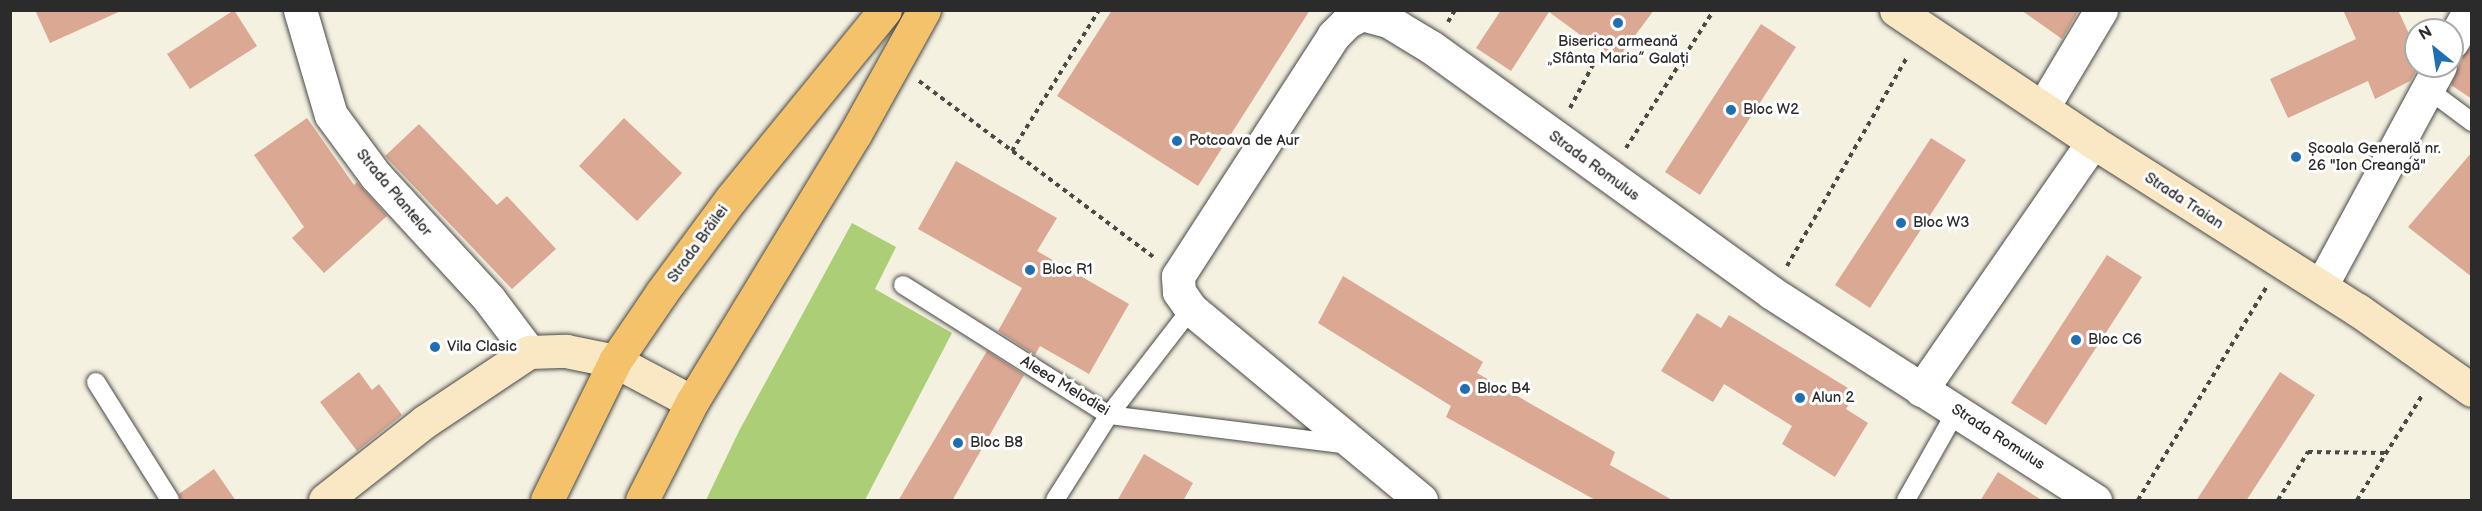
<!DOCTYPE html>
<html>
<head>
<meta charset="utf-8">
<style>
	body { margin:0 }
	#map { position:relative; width:2482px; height:511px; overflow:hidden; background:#f4f1e1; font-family:"Balsamiq Sans",sans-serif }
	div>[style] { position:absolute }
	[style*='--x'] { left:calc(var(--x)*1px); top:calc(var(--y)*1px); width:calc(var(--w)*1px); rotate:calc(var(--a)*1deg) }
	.green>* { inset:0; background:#abce76 }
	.building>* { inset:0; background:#dba894 }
	.path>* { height:4px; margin-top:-2px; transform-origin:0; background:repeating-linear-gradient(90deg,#494946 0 4.5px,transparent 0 9px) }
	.roads { filter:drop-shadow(0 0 2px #494946) drop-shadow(0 0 2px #494946) }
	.lane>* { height:18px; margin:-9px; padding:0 9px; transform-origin:9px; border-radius:9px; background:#fff }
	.street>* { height:33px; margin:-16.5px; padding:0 16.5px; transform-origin:16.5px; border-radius:16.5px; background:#fff }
	.secondary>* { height:33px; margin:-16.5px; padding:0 16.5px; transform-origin:16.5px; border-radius:16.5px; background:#fae7c3 }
	.primary>* { height:33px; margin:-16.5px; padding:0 16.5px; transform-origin:16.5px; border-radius:16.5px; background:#f3c26a }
	.dots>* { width:16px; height:16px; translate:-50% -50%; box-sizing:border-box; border:3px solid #fff; border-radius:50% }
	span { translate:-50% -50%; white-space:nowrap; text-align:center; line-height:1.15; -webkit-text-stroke:6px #fff; paint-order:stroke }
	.poi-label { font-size:15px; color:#2b2b2b }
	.left { translate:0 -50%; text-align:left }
	.street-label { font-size:15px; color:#2b2b2b }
	.frame { position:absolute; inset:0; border:12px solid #2b2b2b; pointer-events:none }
	.north { position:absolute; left:2404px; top:18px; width:60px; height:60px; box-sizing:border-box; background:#fff; border:2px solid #aaa; border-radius:50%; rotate:330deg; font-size:16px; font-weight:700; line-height:24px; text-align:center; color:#2b2b2b }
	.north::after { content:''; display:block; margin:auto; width:21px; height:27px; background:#1f6fb2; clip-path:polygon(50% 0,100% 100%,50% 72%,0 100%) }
</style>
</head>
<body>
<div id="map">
	<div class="green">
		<div style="clip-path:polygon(852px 223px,896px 247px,875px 289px,952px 333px,865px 500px,706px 500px,739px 431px)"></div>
	</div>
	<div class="building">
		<div style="clip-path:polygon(35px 10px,123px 10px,50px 43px)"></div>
		<div style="clip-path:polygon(234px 10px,257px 46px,190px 89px,167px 54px)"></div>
		<div style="clip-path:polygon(1112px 10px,1310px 10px,1198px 186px,1057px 96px)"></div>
		<div style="clip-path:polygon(1501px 10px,1654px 10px,1616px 61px,1549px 12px,1511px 71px,1476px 48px)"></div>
		<div style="clip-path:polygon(2021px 10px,2079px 10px,2062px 39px)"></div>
		<div style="clip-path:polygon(2343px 10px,2398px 10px,2416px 49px,2419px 66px,2410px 81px,2375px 99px,2368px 81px,2288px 118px,2270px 79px,2356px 39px)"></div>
		<div style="clip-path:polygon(1761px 24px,1796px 47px,1700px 195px,1665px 172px)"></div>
		<div style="clip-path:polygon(2472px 46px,2472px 99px,2451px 85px,2459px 66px,2457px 59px)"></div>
		<div style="clip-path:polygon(307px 118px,354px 185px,357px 182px,387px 216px,324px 273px,292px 238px,304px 227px,254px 155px)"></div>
		<div style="clip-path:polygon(624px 118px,682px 173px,637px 221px,579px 166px)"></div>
		<div style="clip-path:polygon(419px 124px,497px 205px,507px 196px,556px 249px,512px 289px,385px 156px)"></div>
		<div style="clip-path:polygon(1931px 138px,1966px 160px,1870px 308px,1835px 285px)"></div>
		<div style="clip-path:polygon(2472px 152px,2472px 277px,2408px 227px)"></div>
		<div style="clip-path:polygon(956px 161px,1057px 218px,1037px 251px,1129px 304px,1089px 374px,1040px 346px,1035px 355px,998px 331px,1022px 288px,918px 229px)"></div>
		<div style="clip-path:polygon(2107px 255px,2142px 277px,2046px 425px,2011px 403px)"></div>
		<div style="clip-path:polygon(1343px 276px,1483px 362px,1477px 373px,1615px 452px,1610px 465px,1674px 501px,1597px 501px,1446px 417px,1451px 406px,1318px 323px)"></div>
		<div style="clip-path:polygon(1697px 313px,1721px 328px,1729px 315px,1856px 393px,1846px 409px,1868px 423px,1835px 477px,1782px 444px,1792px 426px,1724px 384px,1713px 402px,1661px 371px)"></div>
		<div style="clip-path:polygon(987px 351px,1024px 375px,952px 501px,898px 501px)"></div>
		<div style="clip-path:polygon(359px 372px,372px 390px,379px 384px,402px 415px,357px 451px,320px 402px)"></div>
		<div style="clip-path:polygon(2280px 372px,2315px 395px,2246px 501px,2196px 501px)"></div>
		<div style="clip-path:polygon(1144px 454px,1193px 483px,1183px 501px,1117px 501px)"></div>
		<div style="clip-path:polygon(214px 469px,236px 501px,181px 501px,179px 494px)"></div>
		<div style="clip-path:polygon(1998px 472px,2043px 501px,1980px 501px)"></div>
	</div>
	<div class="path">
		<div style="--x:1448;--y:22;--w:14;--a:-60"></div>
		<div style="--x:919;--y:81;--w:293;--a:36.9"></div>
		<div style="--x:1570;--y:108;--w:55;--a:-62"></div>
		<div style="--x:1626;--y:148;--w:164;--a:-57.5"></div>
		<div style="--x:1012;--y:151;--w:166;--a:-58.3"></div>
		<div style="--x:1787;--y:266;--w:241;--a:-60.1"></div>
		<div style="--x:2138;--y:500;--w:248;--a:-58.9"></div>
		<div style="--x:2278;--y:500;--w:57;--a:-58"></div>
		<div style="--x:2308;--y:452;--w:77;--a:0.7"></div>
		<div style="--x:2357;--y:500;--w:125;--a:-58.1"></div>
	</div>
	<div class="roads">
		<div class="lane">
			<div style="--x:2429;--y:90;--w:54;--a:36.7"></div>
			<div style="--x:903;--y:285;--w:244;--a:32.3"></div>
			<div style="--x:1109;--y:415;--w:242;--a:7.1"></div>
			<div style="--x:96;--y:382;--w:139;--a:57.9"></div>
			<div style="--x:1055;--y:500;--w:101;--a:-57.6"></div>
			<div style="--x:1109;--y:415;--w:134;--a:-52.3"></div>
			<div style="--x:1906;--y:500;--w:103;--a:-60.5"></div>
		</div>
		<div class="street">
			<div style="--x:300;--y:10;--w:109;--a:73.6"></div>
			<div style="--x:331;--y:115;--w:76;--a:53.6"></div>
			<div style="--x:376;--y:176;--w:167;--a:47.4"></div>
			<div style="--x:489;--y:299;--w:66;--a:53"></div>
			<div style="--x:2452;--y:42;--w:37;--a:-61"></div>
			<div style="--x:2043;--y:107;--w:113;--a:-59.1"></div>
			<div style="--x:2321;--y:286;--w:250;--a:-61.6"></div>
			<div style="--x:1921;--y:390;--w:302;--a:-55.3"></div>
			<div style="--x:1421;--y:500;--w:299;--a:-140.3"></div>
			<div style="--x:1191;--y:309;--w:21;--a:-125"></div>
			<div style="--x:1179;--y:292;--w:16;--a:-94"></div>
			<div style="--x:1178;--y:276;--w:286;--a:-57.1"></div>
			<div style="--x:1333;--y:36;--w:20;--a:-45"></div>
			<div style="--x:1347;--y:22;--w:17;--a:-28"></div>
			<div style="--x:1362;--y:14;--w:27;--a:15"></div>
			<div style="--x:1388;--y:21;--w:50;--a:31.2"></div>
			<div style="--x:1431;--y:47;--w:420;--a:35.8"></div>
			<div style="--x:1772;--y:293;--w:384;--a:32.7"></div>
		</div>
		<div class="secondary">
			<div style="--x:1896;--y:10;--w:237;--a:33.8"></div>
			<div style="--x:2093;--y:142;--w:314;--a:32.4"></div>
			<div style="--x:2358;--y:310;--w:139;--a:35.1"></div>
			<div style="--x:325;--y:500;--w:126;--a:-38.2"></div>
			<div style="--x:424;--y:422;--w:126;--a:-33.7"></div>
			<div style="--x:529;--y:352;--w:37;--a:-2"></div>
			<div style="--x:566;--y:351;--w:50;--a:11.5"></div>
			<div style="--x:615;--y:361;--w:87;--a:28"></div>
		</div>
		<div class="primary">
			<div style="--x:547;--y:500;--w:155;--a:-63.9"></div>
			<div style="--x:615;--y:361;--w:83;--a:-55.7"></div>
			<div style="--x:662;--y:292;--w:114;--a:-53.5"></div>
			<div style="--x:730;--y:200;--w:245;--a:-50.8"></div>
			<div style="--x:642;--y:500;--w:110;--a:-63"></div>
			<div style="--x:692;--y:402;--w:314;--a:-58.7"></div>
			<div style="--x:855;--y:134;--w:142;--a:-60.9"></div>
		</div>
	</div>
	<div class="dots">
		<div style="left:1618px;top:23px;background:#1f6fb2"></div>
		<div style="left:1731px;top:110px;background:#1f6fb2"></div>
		<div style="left:1177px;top:141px;background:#1f6fb2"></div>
		<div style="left:2296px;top:157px;background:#1f6fb2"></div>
		<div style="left:1901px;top:223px;background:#1f6fb2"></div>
		<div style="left:1030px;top:270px;background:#1f6fb2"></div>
		<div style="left:2076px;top:340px;background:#1f6fb2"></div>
		<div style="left:435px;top:347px;background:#1f6fb2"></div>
		<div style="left:1465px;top:389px;background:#1f6fb2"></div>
		<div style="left:1800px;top:398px;background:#1f6fb2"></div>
		<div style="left:958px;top:443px;background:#1f6fb2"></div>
	</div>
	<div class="poi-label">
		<span style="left:1618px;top:50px">Biserica armeană<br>„Sfânta Maria” Galați</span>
		<span class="left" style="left:1743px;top:110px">Bloc W2</span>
		<span class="left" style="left:1189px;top:141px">Potcoava de Aur</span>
		<span class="left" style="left:2308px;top:157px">Școala Generală nr.<br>26 "Ion Creangă"</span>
		<span class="left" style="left:1913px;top:223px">Bloc W3</span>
		<span class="left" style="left:1042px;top:270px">Bloc R1</span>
		<span class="left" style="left:2088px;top:340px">Bloc C6</span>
		<span class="left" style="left:447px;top:347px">Vila Clasic</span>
		<span class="left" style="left:1477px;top:389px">Bloc B4</span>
		<span class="left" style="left:1812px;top:398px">Alun 2</span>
		<span class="left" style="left:970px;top:443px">Bloc B8</span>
	</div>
	<div class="street-label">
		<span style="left:1594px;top:166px;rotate:36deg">Strada Romulus</span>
		<span style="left:394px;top:193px;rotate:50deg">Strada Plantelor</span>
		<span style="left:2184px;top:201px;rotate:33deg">Strada Traian</span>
		<span style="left:698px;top:244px;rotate:-54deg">Strada Brăilei</span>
		<span style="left:1065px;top:386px;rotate:31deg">Aleea Melodiei</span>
		<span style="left:1998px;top:437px;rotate:33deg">Strada Romulus</span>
	</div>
	<div class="frame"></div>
	<div class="north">N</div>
</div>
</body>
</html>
